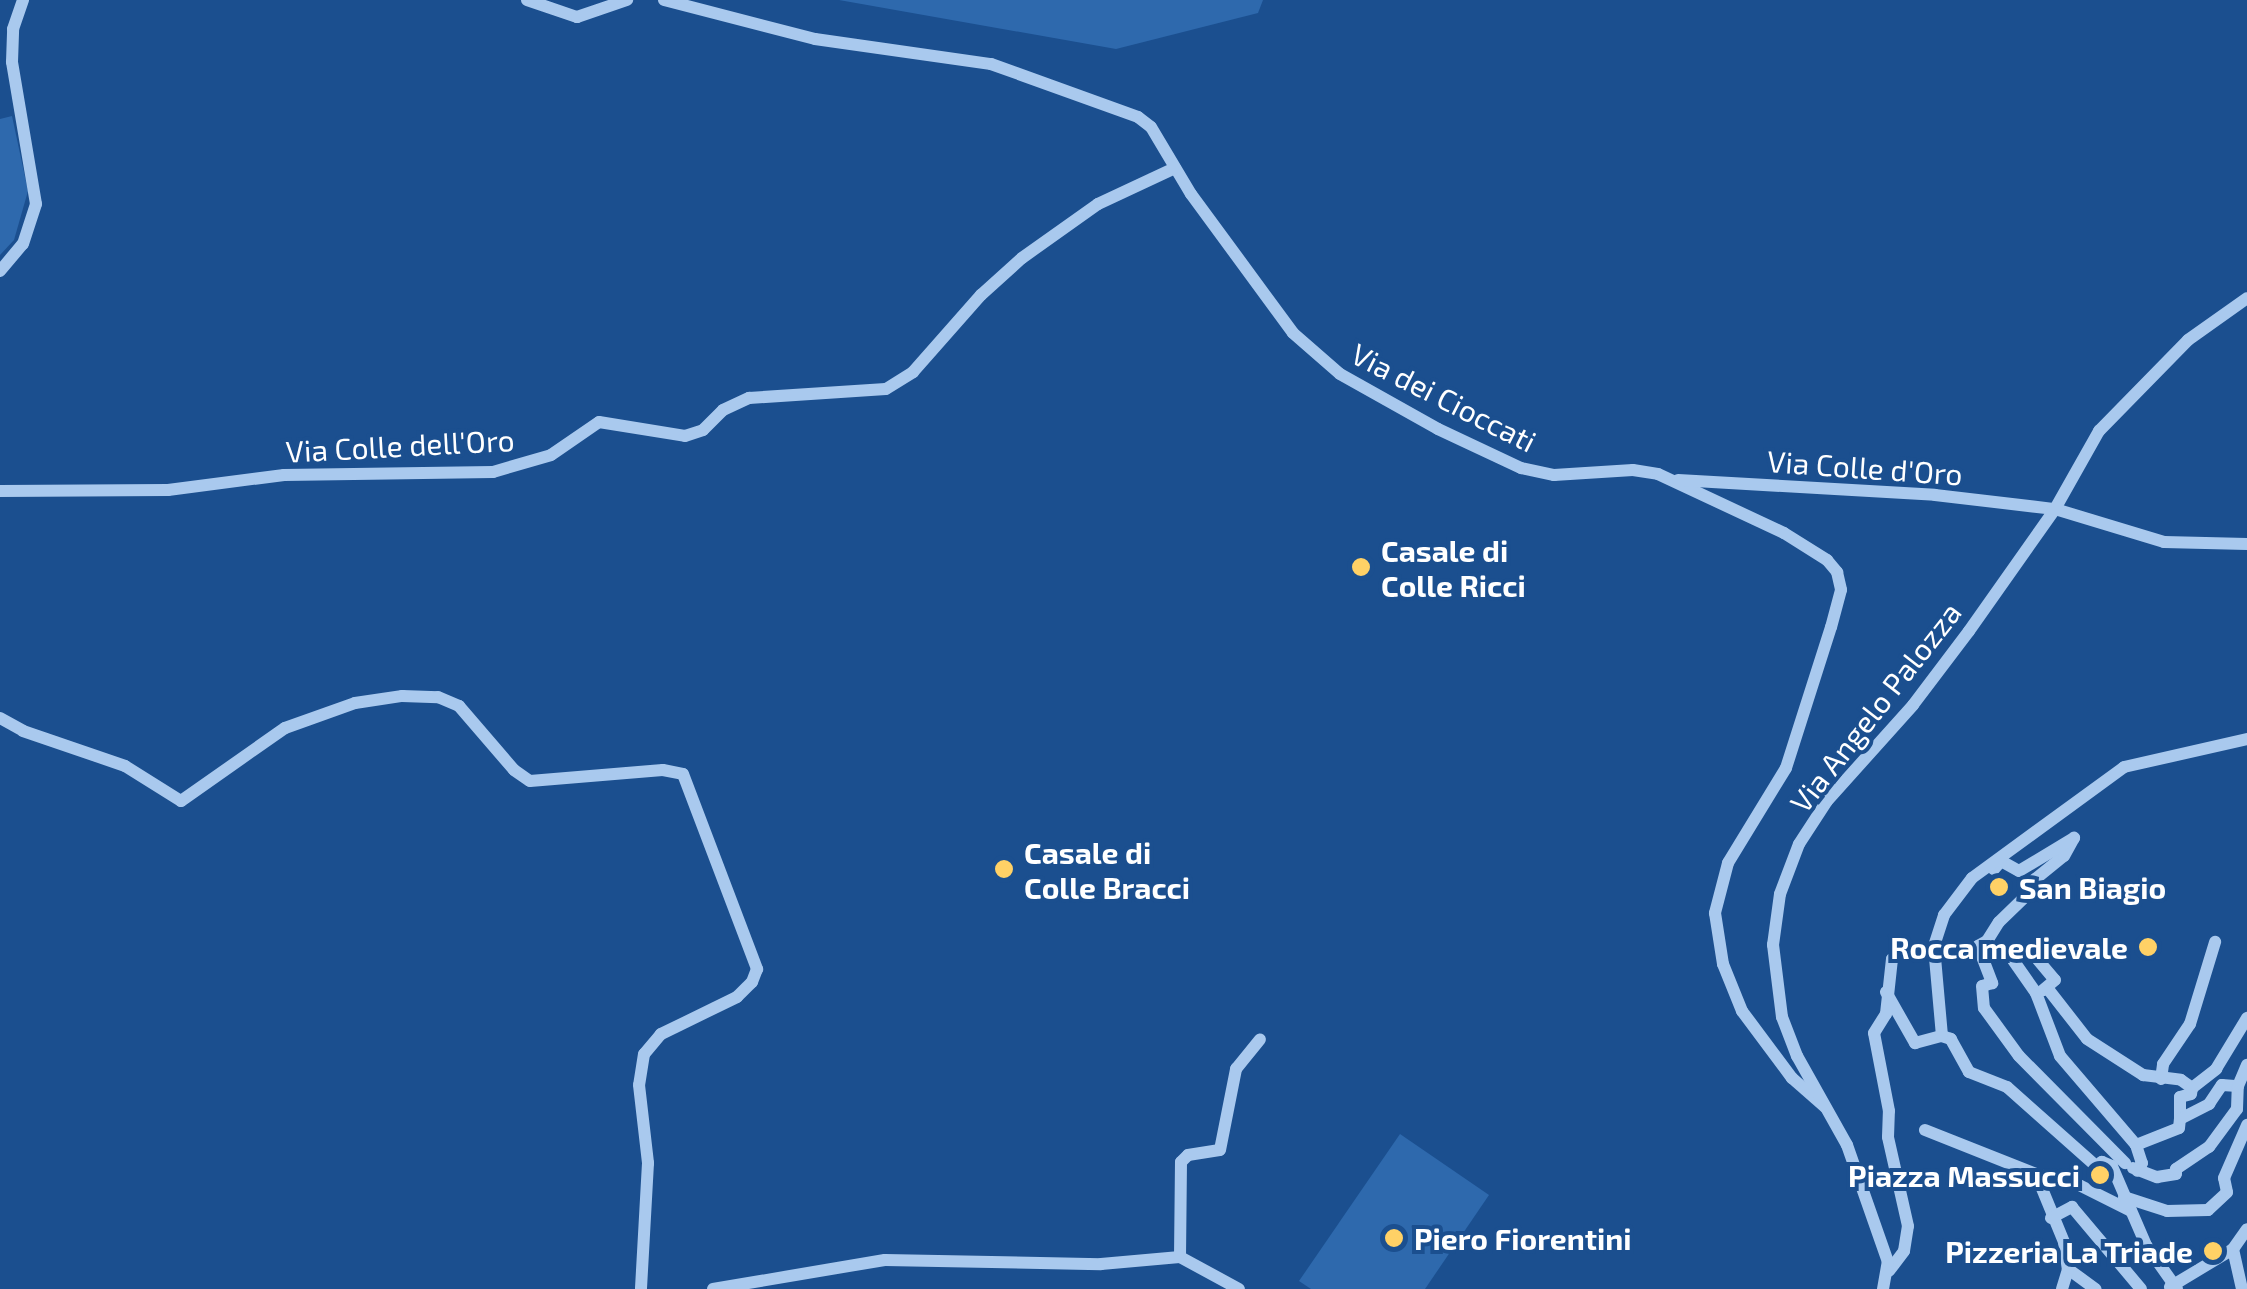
<!DOCTYPE html>
<html>
<head>
<meta charset="utf-8">
<style>
	body { margin:0 }
	#map { position:relative; width:2247px; height:1289px; overflow:hidden; background:#1b4f8f; font-family:"Exo 2",sans-serif }
	div>[style] { position:absolute }
	[style*='--x'] { left:calc(var(--x)*1px); top:calc(var(--y)*1px); width:calc(var(--w)*1px); rotate:calc(var(--a)*1deg) }
	.green>* { inset:0; background:#2e69ad }
	.minor>* { height:12px; margin:-6px; padding:0 6px; transform-origin:6px; border-radius:6px; background:#a9c9ee }
	.dots>* { width:28px; height:28px; translate:-50% -50%; box-sizing:border-box; border:5px solid #1b4f8f; border-radius:50% }
	span { translate:-50% -50%; white-space:nowrap; text-align:center; line-height:1.15; -webkit-text-stroke:8px #1b4f8f; paint-order:stroke }
	.street-label { font-size:30px; color:#fff }
	.poi-label { font-size:30px; color:#fff; font-weight:700 }
	.left { translate:0 -50%; text-align:left }
	.right { translate:-100% -50%; text-align:right }
</style>
</head>
<body>
<div id="map">
	<div class="green">
		<div style="clip-path:polygon(839px 0,1263px 0,1258px 13px,1116px 49px)"></div>
		<div style="clip-path:polygon(12px 116px,28px 191px,14px 240px,0 255px,0 119px)"></div>
		<div style="clip-path:polygon(1400px 1134px,1489px 1195px,1425px 1289px,1311px 1289px,1299px 1281px)"></div>
	</div>
	<div class="minor">
		<div style="--x:527;--y:0;--w:53;--a:18.8"></div>
		<div style="--x:577;--y:17;--w:53;--a:-18.8"></div>
		<div style="--x:664;--y:0;--w:156;--a:14.5"></div>
		<div style="--x:815;--y:39;--w:178;--a:8.1"></div>
		<div style="--x:991;--y:64;--w:156;--a:19.8"></div>
		<div style="--x:1138;--y:117;--w:16;--a:38"></div>
		<div style="--x:1151;--y:127;--w:78;--a:59.2"></div>
		<div style="--x:1191;--y:194;--w:172;--a:53.7"></div>
		<div style="--x:1293;--y:333;--w:62;--a:41.1"></div>
		<div style="--x:1340;--y:374;--w:112;--a:29.3"></div>
		<div style="--x:1438;--y:429;--w:92;--a:25.2"></div>
		<div style="--x:1521;--y:468;--w:34;--a:12"></div>
		<div style="--x:1554;--y:475;--w:79;--a:-3.6"></div>
		<div style="--x:1633;--y:470;--w:25;--a:9"></div>
		<div style="--x:1658;--y:474;--w:139;--a:25.1"></div>
		<div style="--x:1784;--y:533;--w:51;--a:32.1"></div>
		<div style="--x:1827;--y:560;--w:16;--a:50"></div>
		<div style="--x:1837;--y:572;--w:18;--a:77"></div>
		<div style="--x:1841;--y:590;--w:38;--a:105"></div>
		<div style="--x:1831;--y:627;--w:148;--a:107.7"></div>
		<div style="--x:1786;--y:768;--w:111;--a:121.4"></div>
		<div style="--x:1728;--y:863;--w:52;--a:104.6"></div>
		<div style="--x:1715;--y:913;--w:52;--a:81.1"></div>
		<div style="--x:1723;--y:964;--w:51;--a:68"></div>
		<div style="--x:1742;--y:1011;--w:84;--a:53.3"></div>
		<div style="--x:1792;--y:1078;--w:44;--a:41.3"></div>
		<div style="--x:0;--y:271;--w:35;--a:-50"></div>
		<div style="--x:23;--y:244;--w:42;--a:-72"></div>
		<div style="--x:36;--y:204;--w:144;--a:-99.6"></div>
		<div style="--x:12;--y:62;--w:33;--a:-88"></div>
		<div style="--x:13;--y:29;--w:31;--a:-71"></div>
		<div style="--x:1678;--y:480;--w:257;--a:3.3"></div>
		<div style="--x:1935;--y:495;--w:121;--a:6.7"></div>
		<div style="--x:2055;--y:509;--w:114;--a:16.8"></div>
		<div style="--x:2164;--y:542;--w:83;--a:1.4"></div>
		<div style="--x:0;--y:491;--w:168;--a:-0.3"></div>
		<div style="--x:168;--y:490;--w:117;--a:-7.4"></div>
		<div style="--x:284;--y:475;--w:209;--a:-0.8"></div>
		<div style="--x:493;--y:472;--w:60;--a:-16.3"></div>
		<div style="--x:551;--y:455;--w:58;--a:-34.5"></div>
		<div style="--x:599;--y:422;--w:87;--a:9.2"></div>
		<div style="--x:685;--y:436;--w:19;--a:-18"></div>
		<div style="--x:703;--y:430;--w:28;--a:-45"></div>
		<div style="--x:723;--y:410;--w:29;--a:-25"></div>
		<div style="--x:749;--y:398;--w:137;--a:-3.8"></div>
		<div style="--x:886;--y:389;--w:32;--a:-32"></div>
		<div style="--x:913;--y:372;--w:103;--a:-48.6"></div>
		<div style="--x:981;--y:295;--w:55;--a:-42.1"></div>
		<div style="--x:1022;--y:258;--w:93;--a:-35.4"></div>
		<div style="--x:1098;--y:204;--w:85;--a:-25.1"></div>
		<div style="--x:0;--y:718;--w:26;--a:29"></div>
		<div style="--x:23;--y:731;--w:108;--a:18.9"></div>
		<div style="--x:125;--y:766;--w:66;--a:32"></div>
		<div style="--x:181;--y:801;--w:127;--a:-35.1"></div>
		<div style="--x:285;--y:728;--w:74;--a:-19.7"></div>
		<div style="--x:355;--y:703;--w:48;--a:-8.5"></div>
		<div style="--x:402;--y:696;--w:36;--a:2"></div>
		<div style="--x:438;--y:697;--w:23;--a:23"></div>
		<div style="--x:459;--y:706;--w:84;--a:49.3"></div>
		<div style="--x:514;--y:770;--w:19;--a:35"></div>
		<div style="--x:530;--y:781;--w:133;--a:-4.7"></div>
		<div style="--x:663;--y:770;--w:20;--a:11"></div>
		<div style="--x:683;--y:774;--w:209;--a:69.2"></div>
		<div style="--x:757;--y:969;--w:14;--a:111"></div>
		<div style="--x:752;--y:982;--w:21;--a:135"></div>
		<div style="--x:737;--y:997;--w:85;--a:154"></div>
		<div style="--x:661;--y:1034;--w:26;--a:130"></div>
		<div style="--x:644;--y:1054;--w:31;--a:99"></div>
		<div style="--x:639;--y:1085;--w:79;--a:83.4"></div>
		<div style="--x:648;--y:1163;--w:126;--a:93.2"></div>
		<div style="--x:1987;--y:941;--w:22;--a:-58"></div>
		<div style="--x:1999;--y:922;--w:46;--a:-44.1"></div>
		<div style="--x:2032;--y:890;--w:10;--a:-79"></div>
		<div style="--x:2034;--y:880;--w:38;--a:-39"></div>
		<div style="--x:2064;--y:856;--w:21;--a:-61"></div>
		<div style="--x:2074;--y:838;--w:64;--a:149"></div>
		<div style="--x:2019;--y:871;--w:21;--a:-151"></div>
		<div style="--x:2001;--y:861;--w:11;--a:131"></div>
		<div style="--x:2006;--y:952;--w:10;--a:180"></div>
		<div style="--x:1996;--y:952;--w:14;--a:-129"></div>
		<div style="--x:1987;--y:941;--w:10;--a:151"></div>
		<div style="--x:1978;--y:946;--w:40;--a:69"></div>
		<div style="--x:1992;--y:983;--w:10;--a:163"></div>
		<div style="--x:1982;--y:986;--w:22;--a:85"></div>
		<div style="--x:1984;--y:1008;--w:59;--a:53.9"></div>
		<div style="--x:2019;--y:1056;--w:151;--a:45.3"></div>
		<div style="--x:2013;--y:960;--w:40;--a:55.1"></div>
		<div style="--x:2036;--y:993;--w:67;--a:69.1"></div>
		<div style="--x:2060;--y:1056;--w:117;--a:49.5"></div>
		<div style="--x:2136;--y:1145;--w:19;--a:72"></div>
		<div style="--x:2142;--y:1163;--w:9;--a:122"></div>
		<div style="--x:2038;--y:960;--w:26;--a:50"></div>
		<div style="--x:2055;--y:980;--w:16;--a:140"></div>
		<div style="--x:2048;--y:989;--w:63;--a:52"></div>
		<div style="--x:2087;--y:1039;--w:67;--a:32.7"></div>
		<div style="--x:2143;--y:1075;--w:38;--a:7"></div>
		<div style="--x:2181;--y:1080;--w:14;--a:36"></div>
		<div style="--x:1886;--y:992;--w:59;--a:60.4"></div>
		<div style="--x:1915;--y:1043;--w:28;--a:-15"></div>
		<div style="--x:2161;--y:1079;--w:15;--a:-82"></div>
		<div style="--x:2163;--y:1064;--w:48;--a:-56"></div>
		<div style="--x:2190;--y:1024;--w:86;--a:-73"></div>
		<div style="--x:2180;--y:1119;--w:22;--a:-90"></div>
		<div style="--x:2180;--y:1097;--w:11;--a:-15"></div>
		<div style="--x:2191;--y:1094;--w:6;--a:-81"></div>
		<div style="--x:2192;--y:1088;--w:31;--a:-38"></div>
		<div style="--x:2216;--y:1069;--w:60;--a:-58.7"></div>
		<div style="--x:1925;--y:1130;--w:119;--a:21.6"></div>
		<div style="--x:2036;--y:1174;--w:44;--a:14.3"></div>
		<div style="--x:2079;--y:1185;--w:58;--a:26.6"></div>
		<div style="--x:2136;--y:1145;--w:46;--a:-21.6"></div>
		<div style="--x:2179;--y:1128;--w:9;--a:-84"></div>
		<div style="--x:2180;--y:1119;--w:33;--a:-27"></div>
		<div style="--x:2209;--y:1104;--w:23;--a:-56"></div>
		<div style="--x:2222;--y:1085;--w:16;--a:4"></div>
		<div style="--x:2133;--y:1168;--w:26;--a:21"></div>
		<div style="--x:2157;--y:1177;--w:19;--a:-9"></div>
		<div style="--x:2176;--y:1174;--w:5;--a:-90"></div>
		<div style="--x:2176;--y:1169;--w:40;--a:-34"></div>
		<div style="--x:2209;--y:1147;--w:47;--a:-53.6"></div>
		<div style="--x:2237;--y:1109;--w:23;--a:-88"></div>
		<div style="--x:2238;--y:1086;--w:23;--a:-67"></div>
		<div style="--x:2036;--y:1174;--w:74;--a:67.6"></div>
		<div style="--x:2064;--y:1242;--w:27;--a:82"></div>
		<div style="--x:2068;--y:1269;--w:34;--a:36"></div>
		<div style="--x:2124;--y:1197;--w:45;--a:18"></div>
		<div style="--x:2167;--y:1211;--w:41;--a:-1.4"></div>
		<div style="--x:2208;--y:1210;--w:26;--a:-43"></div>
		<div style="--x:2227;--y:1192;--w:14;--a:-102"></div>
		<div style="--x:2224;--y:1178;--w:58;--a:-66.5"></div>
		<div style="--x:2051;--y:1218;--w:24;--a:-28"></div>
		<div style="--x:2072;--y:1207;--w:107;--a:49.9"></div>
		<div style="--x:1180;--y:1257;--w:95;--a:-89.4"></div>
		<div style="--x:1181;--y:1162;--w:10;--a:-45"></div>
		<div style="--x:1188;--y:1155;--w:32;--a:-9"></div>
		<div style="--x:1220;--y:1150;--w:83;--a:-78.8"></div>
		<div style="--x:1236;--y:1069;--w:38;--a:-51"></div>
		<div style="--x:1889;--y:1271;--w:25;--a:-53"></div>
		<div style="--x:1904;--y:1251;--w:25;--a:-81"></div>
		<div style="--x:1908;--y:1226;--w:91;--a:-102.7"></div>
		<div style="--x:1888;--y:1137;--w:26;--a:-88"></div>
		<div style="--x:1889;--y:1111;--w:79;--a:-100.9"></div>
		<div style="--x:1874;--y:1033;--w:22;--a:-58"></div>
		<div style="--x:1886;--y:1014;--w:55;--a:-83.8"></div>
		<div style="--x:1892;--y:959;--w:10;--a:-24"></div>
		<div style="--x:2170;--y:1287;--w:74;--a:-31.1"></div>
		<div style="--x:713;--y:1289;--w:174;--a:-9.6"></div>
		<div style="--x:885;--y:1260;--w:216;--a:1.1"></div>
		<div style="--x:1101;--y:1264;--w:79;--a:-5.1"></div>
		<div style="--x:1180;--y:1257;--w:67;--a:28.5"></div>
		<div style="--x:1883;--y:1289;--w:27;--a:-80"></div>
		<div style="--x:1888;--y:1262;--w:124;--a:-109.3"></div>
		<div style="--x:1847;--y:1145;--w:102;--a:-119.3"></div>
		<div style="--x:1797;--y:1056;--w:42;--a:-111"></div>
		<div style="--x:1782;--y:1017;--w:73;--a:-97.1"></div>
		<div style="--x:1773;--y:945;--w:51;--a:-82.2"></div>
		<div style="--x:1780;--y:894;--w:53;--a:-69.2"></div>
		<div style="--x:1799;--y:844;--w:51;--a:-56.9"></div>
		<div style="--x:1827;--y:801;--w:129;--a:-48.1"></div>
		<div style="--x:1913;--y:705;--w:93;--a:-52.9"></div>
		<div style="--x:1969;--y:631;--w:149;--a:-54.8"></div>
		<div style="--x:2055;--y:509;--w:90;--a:-60.6"></div>
		<div style="--x:2099;--y:431;--w:127;--a:-45.6"></div>
		<div style="--x:2188;--y:340;--w:72;--a:-35.4"></div>
		<div style="--x:2062;--y:1289;--w:21;--a:-73"></div>
		<div style="--x:2177;--y:1289;--w:54;--a:-125.2"></div>
		<div style="--x:2146;--y:1245;--w:86;--a:-113.3"></div>
		<div style="--x:2112;--y:1166;--w:11;--a:-158"></div>
		<div style="--x:2102;--y:1162;--w:7;--a:146"></div>
		<div style="--x:2096;--y:1166;--w:119;--a:-138.4"></div>
		<div style="--x:2007;--y:1087;--w:41;--a:-158.5"></div>
		<div style="--x:1969;--y:1072;--w:38;--a:-119"></div>
		<div style="--x:1951;--y:1039;--w:9;--a:-162"></div>
		<div style="--x:1942;--y:1036;--w:90;--a:-95.1"></div>
		<div style="--x:1934;--y:946;--w:33;--a:-72"></div>
		<div style="--x:1944;--y:915;--w:46;--a:-52.9"></div>
		<div style="--x:1972;--y:878;--w:188;--a:-36.1"></div>
		<div style="--x:2124;--y:767;--w:126;--a:-12.8"></div>
		<div style="--x:2242;--y:1289;--w:41;--a:-102.7"></div>
		<div style="--x:2233;--y:1249;--w:24;--a:-55"></div>
	</div>
	<div class="dots">
		<div style="left:1361px;top:567px;background:#ffd166"></div>
		<div style="left:1004px;top:869px;background:#ffd166"></div>
		<div style="left:1999px;top:887px;background:#ffd166"></div>
		<div style="left:2148px;top:947px;background:#ffd166"></div>
		<div style="left:2100px;top:1175px;background:#ffd166"></div>
		<div style="left:1394px;top:1238px;background:#ffd166"></div>
		<div style="left:2213px;top:1251px;background:#ffd166"></div>
	</div>
	<div class="street-label">
		<span style="left:1444px;top:397px;rotate:27deg">Via dei Cioccati</span>
		<span style="left:400px;top:445px;rotate:-3deg">Via Colle dell'Oro</span>
		<span style="left:1865px;top:467px;rotate:4deg">Via Colle d'Oro</span>
		<span style="left:1875px;top:707px;rotate:-52deg">Via Angelo Palozza</span>
	</div>
	<div class="poi-label">
		<span class="left" style="left:1381px;top:567px">Casale di<br>Colle Ricci</span>
		<span class="left" style="left:1024px;top:869px">Casale di<br>Colle Bracci</span>
		<span class="left" style="left:2019px;top:887px">San Biagio</span>
		<span class="right" style="left:2128px;top:947px">Rocca medievale</span>
		<span class="right" style="left:2080px;top:1175px">Piazza Massucci</span>
		<span class="left" style="left:1414px;top:1238px">Piero Fiorentini</span>
		<span class="right" style="left:2193px;top:1251px">Pizzeria La Triade</span>
	</div>
</div>
</body>
</html>
